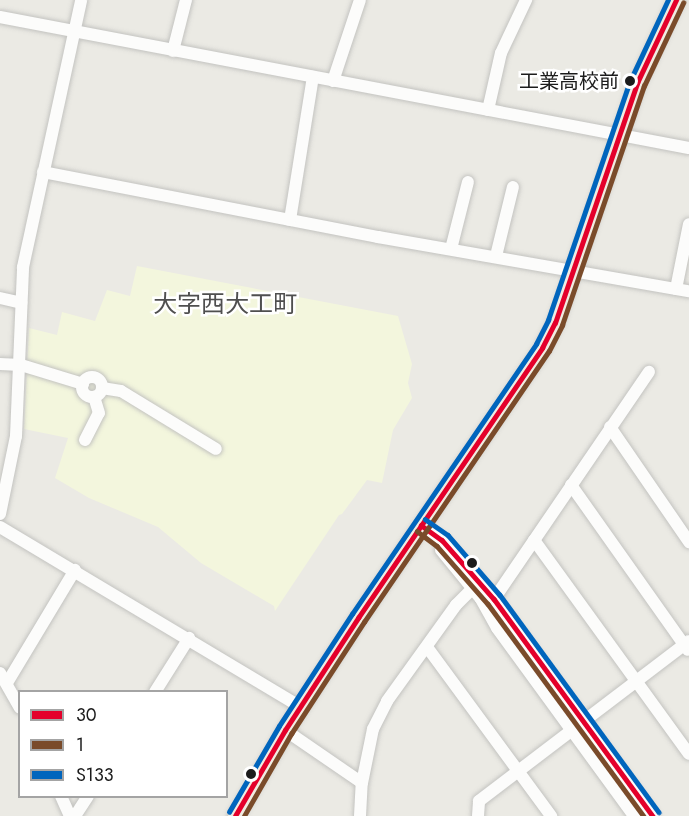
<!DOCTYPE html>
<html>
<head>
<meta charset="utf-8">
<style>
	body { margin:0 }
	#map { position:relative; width:689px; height:816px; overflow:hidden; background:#ebeae4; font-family:Jost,"Noto Sans JP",sans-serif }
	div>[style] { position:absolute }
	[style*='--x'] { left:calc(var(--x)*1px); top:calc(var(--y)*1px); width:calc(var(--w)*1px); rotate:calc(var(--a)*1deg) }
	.education>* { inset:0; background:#f3f6dd }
	.roads { filter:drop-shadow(0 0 2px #c3c3c0) drop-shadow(0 0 2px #c3c3c0) }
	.minor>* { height:12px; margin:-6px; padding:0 6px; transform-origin:6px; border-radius:6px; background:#fcfcfb }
	.minor>.ring { margin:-6px; padding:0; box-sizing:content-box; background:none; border:12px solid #fcfcfb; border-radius:50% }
	.major>* { height:15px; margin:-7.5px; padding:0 7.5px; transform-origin:7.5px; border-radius:7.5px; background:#f0ece2 }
	.bus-1>* { height:4.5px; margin:-2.25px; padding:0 2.25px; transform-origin:2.25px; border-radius:2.25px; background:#e4002b }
	.bus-2>* { height:4.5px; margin:-2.25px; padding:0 2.25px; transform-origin:2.25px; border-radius:2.25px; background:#7a4b2a }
	.bus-3>* { height:4.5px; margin:-2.25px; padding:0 2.25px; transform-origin:2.25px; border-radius:2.25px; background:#0065bd }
	.dots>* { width:16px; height:16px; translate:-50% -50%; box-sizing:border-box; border:3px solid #fff; border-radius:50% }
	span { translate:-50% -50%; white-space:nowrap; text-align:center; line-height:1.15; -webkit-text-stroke:5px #fff; paint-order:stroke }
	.bus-label { font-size:20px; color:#1c1c1c }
	.right { translate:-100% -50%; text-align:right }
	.quarter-label { font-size:24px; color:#4f4f4f }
	.legend { position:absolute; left:18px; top:690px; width:210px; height:108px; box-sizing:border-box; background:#fff; border:2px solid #a4a4a4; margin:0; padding:8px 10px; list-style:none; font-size:18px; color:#1c1c1c }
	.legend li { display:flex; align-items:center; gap:12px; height:30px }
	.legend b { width:30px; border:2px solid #a4a4a4 }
</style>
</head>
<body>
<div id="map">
	<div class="education">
		<div style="clip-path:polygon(137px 266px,398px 316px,412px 364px,408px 383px,412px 398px,393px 430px,382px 483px,367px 480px,342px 514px,339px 515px,275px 611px,274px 606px,201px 563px,158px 527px,89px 498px,55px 478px,68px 438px,24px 429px,29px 328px,57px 335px,62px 312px,95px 321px,107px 290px,130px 296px)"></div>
	</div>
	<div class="roads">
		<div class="minor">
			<div style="--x:0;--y:17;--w:701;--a:10.77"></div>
			<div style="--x:173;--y:51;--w:53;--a:-75.7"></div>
			<div style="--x:333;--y:81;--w:85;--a:-71.6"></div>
			<div style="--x:488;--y:110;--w:58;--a:-77.2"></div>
			<div style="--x:501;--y:53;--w:59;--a:-64.7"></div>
			<div style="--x:43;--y:172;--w:341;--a:11"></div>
			<div style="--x:378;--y:237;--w:316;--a:9.9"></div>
			<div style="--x:290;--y:220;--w:145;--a:-80.9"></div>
			<div style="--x:451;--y:249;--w:69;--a:-75.8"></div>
			<div style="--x:496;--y:256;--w:71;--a:-76.2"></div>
			<div style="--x:676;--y:289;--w:66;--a:-78.7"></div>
			<div style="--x:0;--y:298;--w:22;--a:13"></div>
			<div style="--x:0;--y:364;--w:21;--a:3"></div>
			<div style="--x:21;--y:365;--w:65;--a:17"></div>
			<div class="ring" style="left:82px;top:377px;width:8px;height:8px"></div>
			<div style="--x:102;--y:388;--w:19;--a:9"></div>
			<div style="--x:121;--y:391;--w:111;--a:31.4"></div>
			<div style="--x:610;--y:427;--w:140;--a:55.5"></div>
			<div style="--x:85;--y:440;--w:30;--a:-63"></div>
			<div style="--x:99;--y:413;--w:17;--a:-107"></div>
			<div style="--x:571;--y:485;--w:202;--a:54.7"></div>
			<div style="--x:0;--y:514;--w:80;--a:-78.4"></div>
			<div style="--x:16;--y:436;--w:169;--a:-87.6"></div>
			<div style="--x:23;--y:267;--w:273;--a:-77.7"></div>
			<div style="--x:421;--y:525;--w:26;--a:36"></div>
			<div style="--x:442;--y:540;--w:79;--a:48.6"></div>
			<div style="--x:494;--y:599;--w:269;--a:53.8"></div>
			<div style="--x:0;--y:527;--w:351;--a:30.9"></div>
			<div style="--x:534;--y:540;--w:264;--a:54.1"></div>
			<div style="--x:441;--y:550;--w:63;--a:50.8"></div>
			<div style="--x:481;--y:599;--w:33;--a:61"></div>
			<div style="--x:497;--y:628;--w:233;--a:53.9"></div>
			<div style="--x:494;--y:599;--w:275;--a:-55.7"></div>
			<div style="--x:427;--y:647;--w:210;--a:53.7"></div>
			<div style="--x:0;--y:673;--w:40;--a:60.3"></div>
			<div style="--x:7;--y:683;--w:132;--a:-59"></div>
			<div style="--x:155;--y:692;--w:64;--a:-57.8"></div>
			<div style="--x:285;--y:730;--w:93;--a:34.5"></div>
			<div style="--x:61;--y:796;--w:22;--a:66"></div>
			<div style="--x:75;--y:816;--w:24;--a:-57"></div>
			<div style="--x:360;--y:816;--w:33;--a:-87"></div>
			<div style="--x:362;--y:783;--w:55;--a:-78.5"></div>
			<div style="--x:373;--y:729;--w:31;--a:-63"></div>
			<div style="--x:387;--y:701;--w:118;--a:-54.3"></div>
			<div style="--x:456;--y:605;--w:23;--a:-45"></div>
			<div style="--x:478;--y:816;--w:15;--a:-86"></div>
			<div style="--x:479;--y:801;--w:264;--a:-37.3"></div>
		</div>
		<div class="major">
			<div style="--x:235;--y:816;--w:99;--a:-59.8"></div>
			<div style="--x:285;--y:730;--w:134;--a:-56.9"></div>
			<div style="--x:358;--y:618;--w:327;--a:-55.7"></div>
			<div style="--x:542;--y:348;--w:28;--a:-63"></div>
			<div style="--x:555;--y:323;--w:254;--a:-71.1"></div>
			<div style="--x:637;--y:83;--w:92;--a:-64.8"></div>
		</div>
	</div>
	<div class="bus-1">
		<div style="--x:421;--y:525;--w:26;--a:36"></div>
		<div style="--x:442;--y:540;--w:79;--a:48.6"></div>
		<div style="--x:494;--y:599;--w:269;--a:53.8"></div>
		<div style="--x:235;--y:816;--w:99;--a:-59.8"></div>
		<div style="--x:285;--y:730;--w:134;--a:-56.9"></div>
		<div style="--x:358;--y:618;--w:327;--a:-55.7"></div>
		<div style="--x:542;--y:348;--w:28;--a:-63"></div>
		<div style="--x:555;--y:323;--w:254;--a:-71.1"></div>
		<div style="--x:637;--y:83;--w:92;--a:-64.8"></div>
	</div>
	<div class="bus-2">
		<div style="--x:417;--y:531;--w:25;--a:37"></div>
		<div style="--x:437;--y:546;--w:77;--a:48.7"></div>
		<div style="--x:488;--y:604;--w:263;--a:53.7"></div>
		<div style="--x:244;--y:816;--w:95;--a:-60.2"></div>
		<div style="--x:291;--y:734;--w:134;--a:-56.9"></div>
		<div style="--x:364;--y:622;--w:328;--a:-55.7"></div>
		<div style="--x:549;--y:351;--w:29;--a:-63"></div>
		<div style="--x:562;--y:325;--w:253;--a:-71.1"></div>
		<div style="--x:644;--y:86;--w:92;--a:-64.8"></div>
	</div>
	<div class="bus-3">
		<div style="--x:425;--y:519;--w:28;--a:35"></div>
		<div style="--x:448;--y:535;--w:79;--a:49.1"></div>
		<div style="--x:500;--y:595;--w:269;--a:53.8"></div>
		<div style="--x:229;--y:812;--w:99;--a:-59.8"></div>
		<div style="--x:279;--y:726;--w:134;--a:-56.9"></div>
		<div style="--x:352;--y:614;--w:327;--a:-55.7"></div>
		<div style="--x:536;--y:344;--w:27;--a:-63"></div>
		<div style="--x:548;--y:320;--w:253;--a:-71.1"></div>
		<div style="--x:630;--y:81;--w:89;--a:-64.9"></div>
	</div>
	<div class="dots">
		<div style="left:630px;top:81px;background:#1c1c1c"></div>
		<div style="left:472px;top:563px;background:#1c1c1c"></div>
		<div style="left:251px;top:774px;background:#1c1c1c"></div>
	</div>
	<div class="bus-label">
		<span class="right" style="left:619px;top:81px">工業高校前</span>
	</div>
	<div class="quarter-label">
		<span style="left:225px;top:304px">大字西大工町</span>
	</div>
	<ul class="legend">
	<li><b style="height:8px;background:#e4002b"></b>30</li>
	<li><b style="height:8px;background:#7a4b2a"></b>1</li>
	<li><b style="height:8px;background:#0065bd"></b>S133</li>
	</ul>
</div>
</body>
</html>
